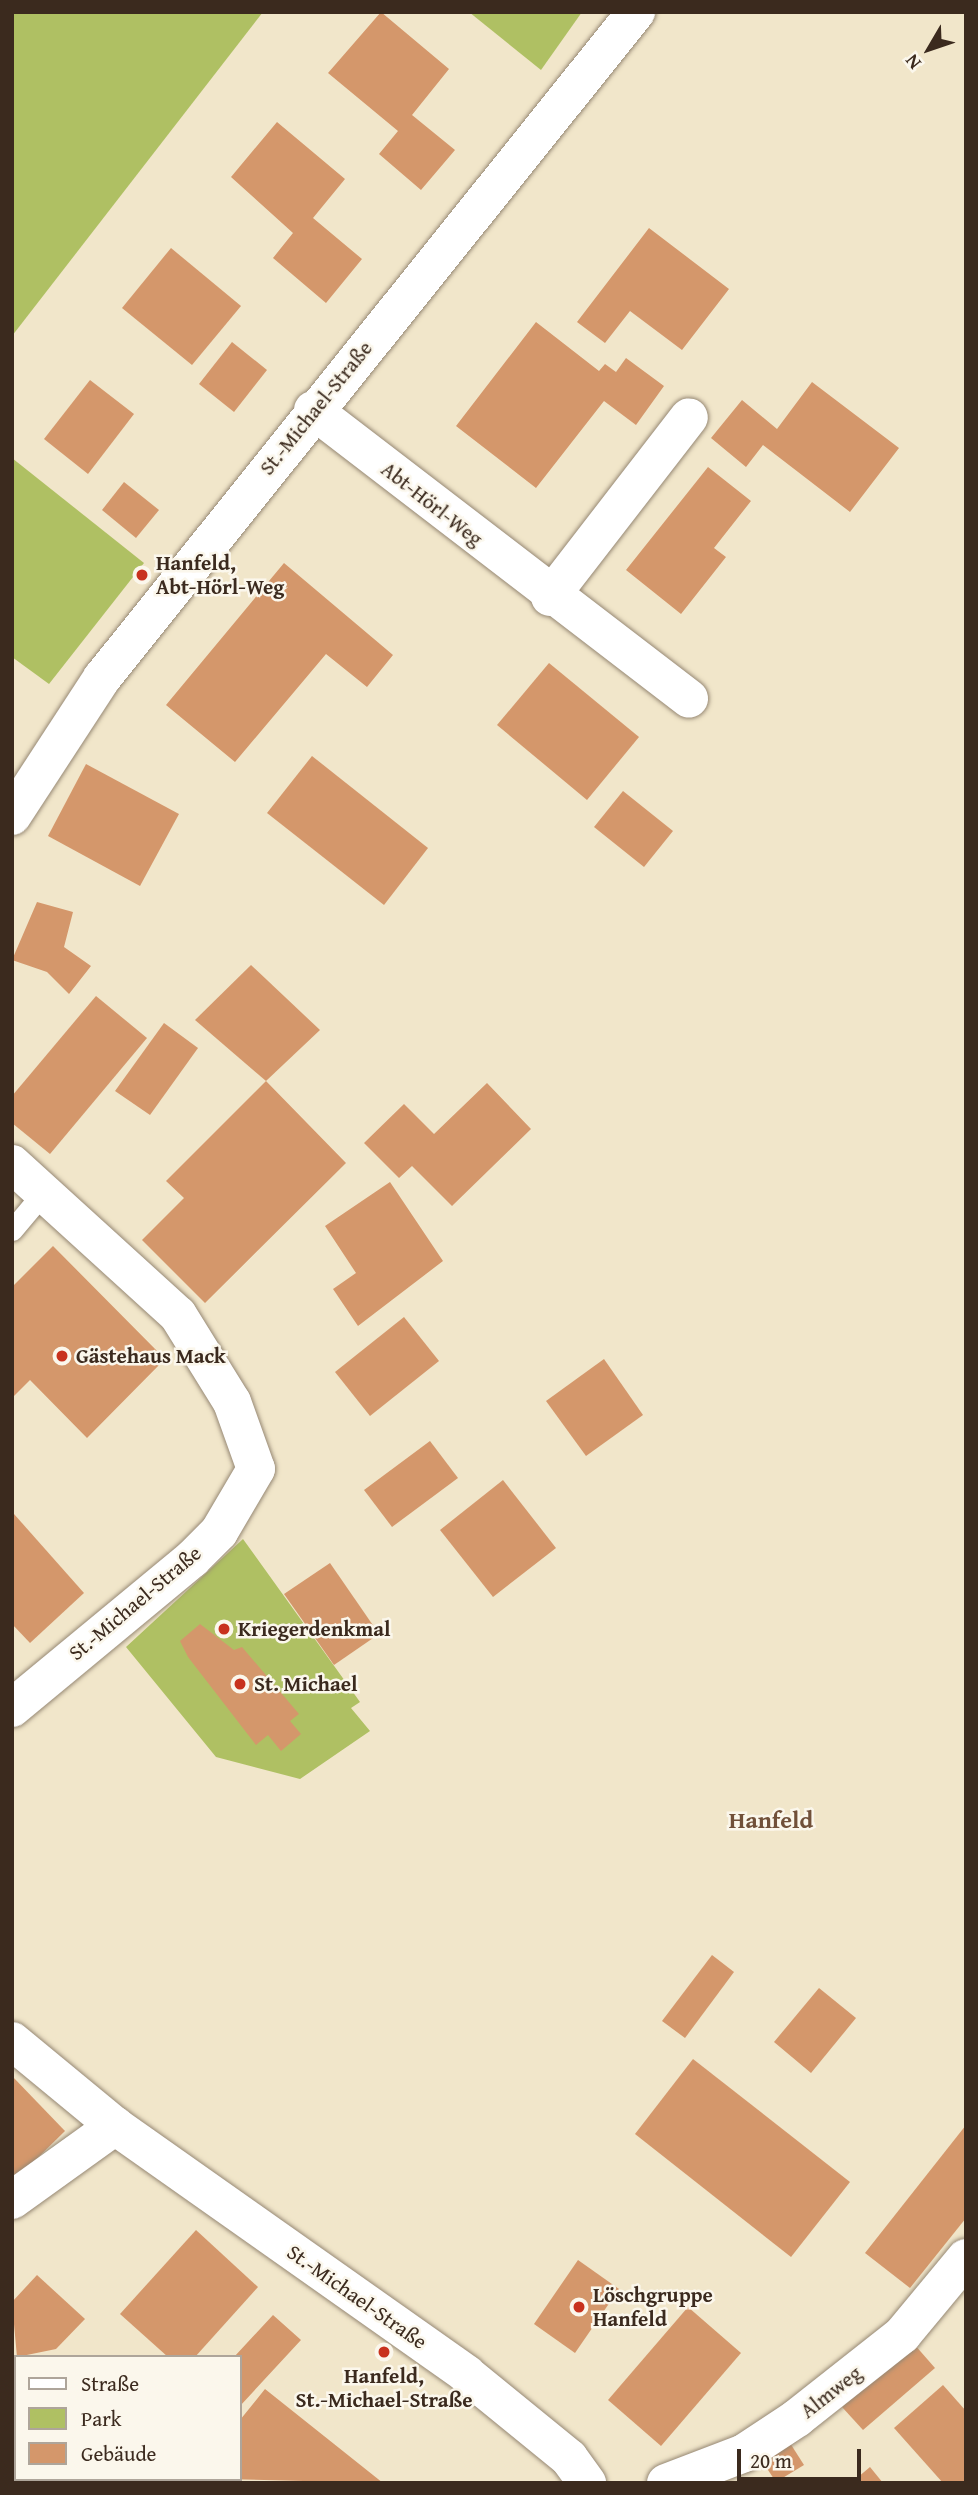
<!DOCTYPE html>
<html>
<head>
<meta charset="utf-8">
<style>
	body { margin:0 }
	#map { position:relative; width:978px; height:2495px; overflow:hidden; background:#f1e6ca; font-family:"Gentium Book Plus",serif }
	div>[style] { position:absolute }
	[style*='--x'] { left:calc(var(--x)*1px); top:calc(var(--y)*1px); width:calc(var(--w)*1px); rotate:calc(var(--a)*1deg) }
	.green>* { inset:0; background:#afc063 }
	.building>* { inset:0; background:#d4976b }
	.roads { filter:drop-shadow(0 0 2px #968874) drop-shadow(0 0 2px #968874) }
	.service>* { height:21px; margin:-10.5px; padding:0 10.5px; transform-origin:10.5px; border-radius:10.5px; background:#fff }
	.minor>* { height:38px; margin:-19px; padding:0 19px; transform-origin:19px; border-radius:19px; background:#fff }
	.dots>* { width:19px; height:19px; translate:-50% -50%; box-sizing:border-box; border:4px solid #fbf7ec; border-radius:50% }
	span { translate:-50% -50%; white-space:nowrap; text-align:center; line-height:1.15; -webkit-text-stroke:5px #fbf7ec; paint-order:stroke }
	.street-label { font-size:21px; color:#3b2a1e }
	.poi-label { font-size:21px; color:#3b2a1e; font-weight:700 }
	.left { translate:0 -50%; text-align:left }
	.quarter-label { font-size:24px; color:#715039; font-weight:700 }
	.frame { position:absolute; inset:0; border:14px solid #3b2a1e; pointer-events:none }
	.legend { position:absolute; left:14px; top:2355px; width:228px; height:126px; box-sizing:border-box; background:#fbf7ec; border:2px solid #aea59a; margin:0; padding:9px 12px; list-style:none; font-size:21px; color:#3b2a1e }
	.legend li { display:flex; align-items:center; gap:14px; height:35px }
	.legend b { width:35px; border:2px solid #aea59a }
	.north { position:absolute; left:894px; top:14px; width:70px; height:70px; -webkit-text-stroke:5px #fbf7ec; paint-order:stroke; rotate:231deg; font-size:19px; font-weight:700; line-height:28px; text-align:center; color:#3b2a1e }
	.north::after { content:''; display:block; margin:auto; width:24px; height:32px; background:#3b2a1e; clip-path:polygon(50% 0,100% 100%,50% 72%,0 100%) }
	.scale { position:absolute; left:737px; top:2449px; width:124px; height:32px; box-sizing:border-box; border:4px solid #3b2a1e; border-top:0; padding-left:9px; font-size:21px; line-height:24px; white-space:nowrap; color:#3b2a1e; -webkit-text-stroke:5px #fbf7ec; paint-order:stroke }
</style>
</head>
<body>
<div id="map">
	<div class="green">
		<div style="clip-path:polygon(12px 12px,263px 12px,12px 336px)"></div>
		<div style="clip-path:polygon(469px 12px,582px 12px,541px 70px)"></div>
		<div style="clip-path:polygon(12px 458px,144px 563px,49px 684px,12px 657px)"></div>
		<div style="clip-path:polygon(243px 1539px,360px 1702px,351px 1708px,370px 1731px,300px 1779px,216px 1757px,126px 1647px)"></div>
	</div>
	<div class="building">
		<div style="clip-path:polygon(381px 12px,449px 69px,412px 115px,455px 150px,421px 190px,379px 154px,398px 131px,328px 73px)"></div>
		<div style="clip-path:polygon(277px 122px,345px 179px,313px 218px,362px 259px,326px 303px,273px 258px,293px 233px,231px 177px)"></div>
		<div style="clip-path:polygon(649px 228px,729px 289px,682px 350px,630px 311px,605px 343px,577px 322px)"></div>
		<div style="clip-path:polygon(171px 248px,241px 306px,192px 365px,122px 308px)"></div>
		<div style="clip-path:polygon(536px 322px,599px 371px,605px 364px,616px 372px,626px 358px,664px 386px,636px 425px,604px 401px,536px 488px,456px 426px)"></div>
		<div style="clip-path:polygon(232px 342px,267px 370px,234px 412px,199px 384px)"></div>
		<div style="clip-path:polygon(90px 380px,134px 414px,88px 474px,44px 439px)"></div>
		<div style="clip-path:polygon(812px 382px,899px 448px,850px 512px,763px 445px,746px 467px,711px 438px,742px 400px,777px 429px)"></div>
		<div style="clip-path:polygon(708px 467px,751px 501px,714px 548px,726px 557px,681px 614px,626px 570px)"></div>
		<div style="clip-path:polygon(124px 482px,159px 510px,136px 538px,102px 510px)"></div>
		<div style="clip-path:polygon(284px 563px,393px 655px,367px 687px,326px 654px,235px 762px,166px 705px)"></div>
		<div style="clip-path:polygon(549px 663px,639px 737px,587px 800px,497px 725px)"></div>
		<div style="clip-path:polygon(312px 756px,428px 848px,384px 905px,267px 813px)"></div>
		<div style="clip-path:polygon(86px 764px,179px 814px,140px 886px,48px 836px)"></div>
		<div style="clip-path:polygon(623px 791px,673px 831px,644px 867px,594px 827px)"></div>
		<div style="clip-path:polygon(37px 902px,73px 912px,64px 947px,91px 966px,69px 994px,47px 972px,12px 960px)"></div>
		<div style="clip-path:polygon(251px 965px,320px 1030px,266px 1081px,195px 1020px)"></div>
		<div style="clip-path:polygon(96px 996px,147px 1038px,50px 1154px,12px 1123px,12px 1096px)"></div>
		<div style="clip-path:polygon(164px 1023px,198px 1048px,150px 1115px,115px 1091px)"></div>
		<div style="clip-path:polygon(266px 1081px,346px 1163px,205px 1303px,142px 1240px,184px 1198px,166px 1181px)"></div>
		<div style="clip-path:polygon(487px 1083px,531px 1129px,452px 1206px,412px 1166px,399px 1178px,364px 1143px,404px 1104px,434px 1134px)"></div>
		<div style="clip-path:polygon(390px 1182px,443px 1261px,358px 1326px,333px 1289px,356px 1273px,325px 1226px)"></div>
		<div style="clip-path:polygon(53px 1246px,165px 1359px,87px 1438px,30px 1380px,12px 1398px,12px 1287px)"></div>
		<div style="clip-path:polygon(404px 1317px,439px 1361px,370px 1416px,335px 1372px)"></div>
		<div style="clip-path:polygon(604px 1359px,643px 1415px,586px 1456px,546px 1401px)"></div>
		<div style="clip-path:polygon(430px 1441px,458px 1478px,392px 1527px,364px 1490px)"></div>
		<div style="clip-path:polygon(503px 1480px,556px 1548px,493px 1597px,440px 1530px)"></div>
		<div style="clip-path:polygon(14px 1514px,84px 1593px,30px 1643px,12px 1624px)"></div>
		<div style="clip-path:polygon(330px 1563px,379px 1634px,334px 1665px,284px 1594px)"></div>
		<div style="clip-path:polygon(200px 1624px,234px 1650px,242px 1647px,299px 1714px,290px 1721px,301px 1734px,281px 1751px,268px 1735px,256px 1745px,188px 1657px,180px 1641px)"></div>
		<div style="clip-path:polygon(712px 1955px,734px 1972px,685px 2038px,662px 2021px)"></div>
		<div style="clip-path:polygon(819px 1988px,856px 2018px,811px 2073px,774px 2042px)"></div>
		<div style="clip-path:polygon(693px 2059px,850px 2182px,791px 2257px,635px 2134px)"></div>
		<div style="clip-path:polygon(12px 2076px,65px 2131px,12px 2183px)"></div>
		<div style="clip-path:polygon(966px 2125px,966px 2218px,910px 2288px,865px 2253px)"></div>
		<div style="clip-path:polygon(196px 2230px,258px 2287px,195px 2357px,168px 2357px,120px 2314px)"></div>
		<div style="clip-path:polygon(578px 2260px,619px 2289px,575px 2353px,534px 2324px)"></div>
		<div style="clip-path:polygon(37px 2275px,85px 2319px,56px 2349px,17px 2357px,12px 2302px)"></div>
		<div style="clip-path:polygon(688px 2307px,741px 2353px,661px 2446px,608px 2400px)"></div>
		<div style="clip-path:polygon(273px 2315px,301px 2340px,240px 2406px,240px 2357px,234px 2357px)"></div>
		<div style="clip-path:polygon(914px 2344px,935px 2368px,863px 2430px,842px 2407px)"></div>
		<div style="clip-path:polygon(943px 2385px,966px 2411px,966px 2483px,943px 2483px,894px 2428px)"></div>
		<div style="clip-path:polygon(16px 2389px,16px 2417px,12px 2413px)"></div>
		<div style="clip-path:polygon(265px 2389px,383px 2483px,222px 2479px,240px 2479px,240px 2420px)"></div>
		<div style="clip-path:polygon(16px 2423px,16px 2453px,12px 2449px)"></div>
		<div style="clip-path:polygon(790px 2443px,804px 2465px,776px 2482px,762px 2461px)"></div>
		<div style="clip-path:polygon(870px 2467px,883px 2483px,851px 2483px)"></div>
		<div style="clip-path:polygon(41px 2479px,75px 2479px,72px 2483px)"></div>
	</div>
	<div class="roads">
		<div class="service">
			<div style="--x:12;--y:1230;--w:48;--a:-50"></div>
		</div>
		<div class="minor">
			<div style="--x:313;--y:410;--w:474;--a:37.5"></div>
			<div style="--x:550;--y:597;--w:227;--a:-52.3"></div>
			<div style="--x:12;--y:816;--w:165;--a:-56.9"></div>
			<div style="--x:102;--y:678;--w:854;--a:-51.28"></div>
			<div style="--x:12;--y:1164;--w:224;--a:42.3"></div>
			<div style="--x:178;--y:1315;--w:102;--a:58.2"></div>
			<div style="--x:232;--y:1402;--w:71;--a:70.3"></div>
			<div style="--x:256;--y:1469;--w:73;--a:120.4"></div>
			<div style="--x:219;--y:1532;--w:38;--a:135"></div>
			<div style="--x:192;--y:1559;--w:234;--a:140.4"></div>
			<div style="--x:12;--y:2041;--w:134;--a:39.5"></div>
			<div style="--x:115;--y:2126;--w:430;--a:35.2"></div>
			<div style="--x:466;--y:2374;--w:133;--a:39.2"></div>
			<div style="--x:569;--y:2458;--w:31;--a:54"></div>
			<div style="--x:12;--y:2200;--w:127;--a:-35.7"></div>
			<div style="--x:666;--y:2483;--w:84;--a:-21"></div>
			<div style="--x:744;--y:2453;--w:64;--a:-33.4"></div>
			<div style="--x:797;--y:2418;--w:134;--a:-38.3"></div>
			<div style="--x:902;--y:2335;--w:100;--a:-50.3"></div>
		</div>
	</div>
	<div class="dots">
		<div style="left:142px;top:575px;background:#c8321e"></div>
		<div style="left:62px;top:1356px;background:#c8321e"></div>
		<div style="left:224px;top:1629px;background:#c8321e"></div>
		<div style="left:240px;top:1684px;background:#c8321e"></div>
		<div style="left:579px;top:2307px;background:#c8321e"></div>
		<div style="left:384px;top:2352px;background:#c8321e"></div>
	</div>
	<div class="street-label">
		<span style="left:316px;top:408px;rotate:-51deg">St.-Michael-Straße</span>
		<span style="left:432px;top:504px;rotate:38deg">Abt-Hörl-Weg</span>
		<span style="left:135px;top:1603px;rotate:-40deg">St.-Michael-Straße</span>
		<span style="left:357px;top:2297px;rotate:35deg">St.-Michael-Straße</span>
		<span style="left:831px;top:2392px;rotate:-38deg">Almweg</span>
	</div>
	<div class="poi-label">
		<span class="left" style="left:156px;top:575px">Hanfeld,<br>Abt-Hörl-Weg</span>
		<span class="left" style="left:76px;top:1356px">Gästehaus Mack</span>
		<span class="left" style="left:238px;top:1629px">Kriegerdenkmal</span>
		<span class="left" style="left:254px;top:1684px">St. Michael</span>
		<span class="left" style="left:593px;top:2307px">Löschgruppe<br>Hanfeld</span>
		<span style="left:384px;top:2388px">Hanfeld,<br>St.-Michael-Straße</span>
	</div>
	<div class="quarter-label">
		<span style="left:771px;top:1820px">Hanfeld</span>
	</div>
	<div class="frame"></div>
	<ul class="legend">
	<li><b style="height:9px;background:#fff"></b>Straße</li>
	<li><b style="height:19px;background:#afc063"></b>Park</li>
	<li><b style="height:19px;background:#d4976b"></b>Gebäude</li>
	</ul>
	<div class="north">N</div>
	<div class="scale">20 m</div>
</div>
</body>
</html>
